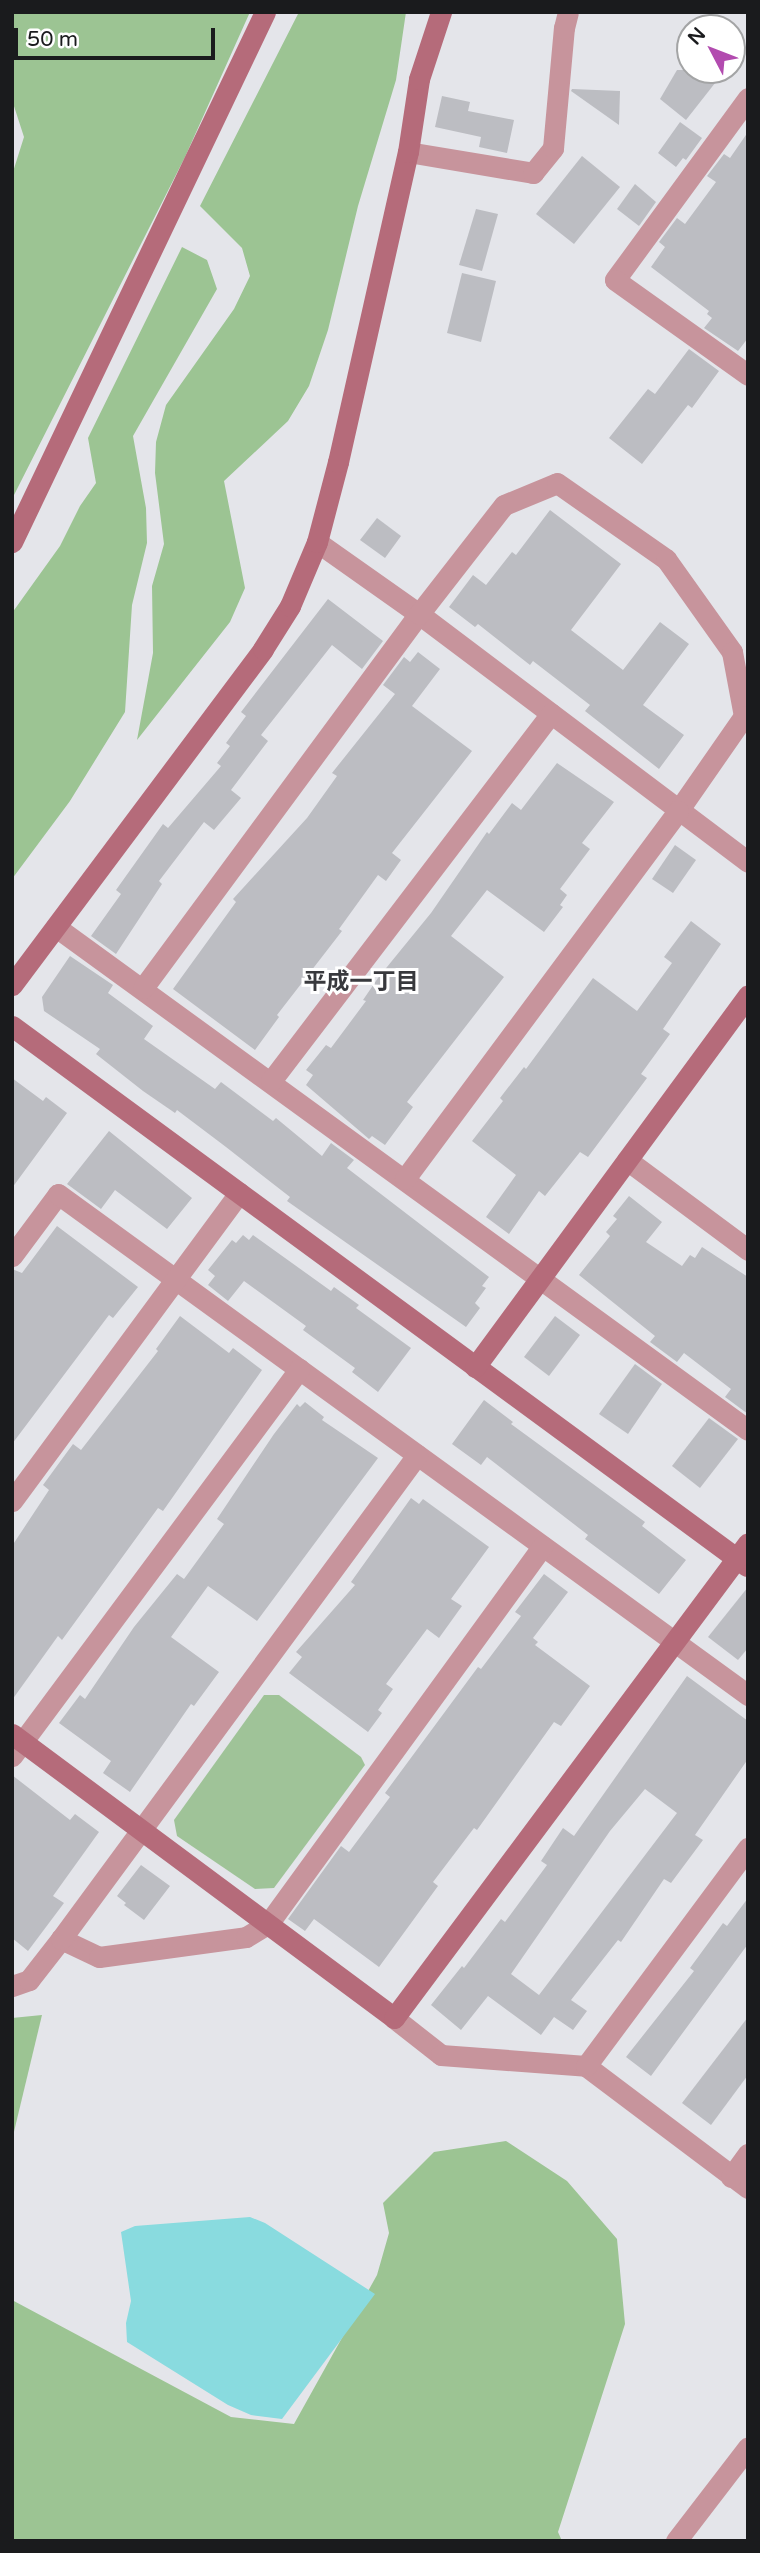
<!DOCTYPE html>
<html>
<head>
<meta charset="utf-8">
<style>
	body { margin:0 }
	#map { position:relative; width:760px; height:2553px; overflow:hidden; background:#e4e5ea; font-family:"Varela Round","Noto Sans JP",sans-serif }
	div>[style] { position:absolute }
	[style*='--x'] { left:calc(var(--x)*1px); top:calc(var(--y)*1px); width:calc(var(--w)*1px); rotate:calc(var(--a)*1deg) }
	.green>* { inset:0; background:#9fc398 }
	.forest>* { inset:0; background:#9cc493 }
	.water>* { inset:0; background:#89dbdf }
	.building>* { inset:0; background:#bcbdc2 }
	.street>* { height:21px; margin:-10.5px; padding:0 10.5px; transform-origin:10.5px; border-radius:10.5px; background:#c7949c }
	.secondary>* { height:21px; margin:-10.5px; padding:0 10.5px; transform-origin:10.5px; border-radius:10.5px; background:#b56b7a }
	span { translate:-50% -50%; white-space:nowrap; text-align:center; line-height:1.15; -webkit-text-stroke:6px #fff; paint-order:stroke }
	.neighbourhood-label { font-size:23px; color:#38393d; font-weight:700 }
	.frame { position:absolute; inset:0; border:14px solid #1a1b1d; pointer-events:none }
	.north { position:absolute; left:676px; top:14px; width:70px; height:70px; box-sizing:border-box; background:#fff; border:2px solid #a3a4a5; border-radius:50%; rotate:312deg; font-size:19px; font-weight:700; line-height:28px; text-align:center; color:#1a1b1d }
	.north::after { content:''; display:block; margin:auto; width:24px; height:32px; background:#b24baf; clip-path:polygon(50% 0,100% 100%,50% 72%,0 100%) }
	.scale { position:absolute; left:14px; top:28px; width:201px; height:32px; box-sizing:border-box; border:4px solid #1a1b1d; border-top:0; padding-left:9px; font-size:21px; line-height:24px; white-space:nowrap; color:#1a1b1d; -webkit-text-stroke:5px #fff; paint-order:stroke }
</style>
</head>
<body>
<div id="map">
	<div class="green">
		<div style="clip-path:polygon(264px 1695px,279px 1695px,361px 1757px,365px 1765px,274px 1888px,255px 1889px,177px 1836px,174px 1820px)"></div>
	</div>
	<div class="forest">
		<div style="clip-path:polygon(12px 12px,250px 12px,185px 157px,12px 499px,12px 175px,24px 137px,12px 100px)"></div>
		<div style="clip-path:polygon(299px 12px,406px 12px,396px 80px,358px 206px,328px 330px,309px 386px,288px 421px,224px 481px,245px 588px,230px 622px,137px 740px,153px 653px,152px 586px,164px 544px,155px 473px,156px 442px,166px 405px,234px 309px,250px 276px,242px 248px,200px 206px)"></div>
		<div style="clip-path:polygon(182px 247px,207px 260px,217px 289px,133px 436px,146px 508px,147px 543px,132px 605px,125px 712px,70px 801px,12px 879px,12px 613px,60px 546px,80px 506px,96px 483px,88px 438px)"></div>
		<div style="clip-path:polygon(42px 2015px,12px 2140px,12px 2018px)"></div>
		<div style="clip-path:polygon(506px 2141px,567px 2181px,617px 2239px,625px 2324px,558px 2532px,562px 2541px,12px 2541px,12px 2300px,231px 2417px,294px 2424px,377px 2275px,389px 2233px,383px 2203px,434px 2152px)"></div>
	</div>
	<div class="water">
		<div style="clip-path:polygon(250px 2217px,265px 2223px,375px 2294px,282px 2419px,251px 2415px,228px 2405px,127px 2342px,126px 2323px,131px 2301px,121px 2232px,135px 2226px)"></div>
	</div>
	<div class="building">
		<div style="clip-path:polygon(677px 70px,708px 70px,719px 78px,686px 120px,660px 99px)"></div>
		<div style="clip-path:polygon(572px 89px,620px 91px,619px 125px,571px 91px)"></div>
		<div style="clip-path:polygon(442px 96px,470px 102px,468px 111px,514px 120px,507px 153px,479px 147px,481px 137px,435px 127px)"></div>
		<div style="clip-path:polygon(680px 122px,702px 138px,686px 160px,683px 158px,676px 167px,658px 153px)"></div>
		<div style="clip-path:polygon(748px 132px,748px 338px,738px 351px,704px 328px,712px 318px,707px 314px,709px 311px,651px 267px,665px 247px,659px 242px,677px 218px,685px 224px,716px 182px,707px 176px,724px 154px,730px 158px)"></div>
		<div style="clip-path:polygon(582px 156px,620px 187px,574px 244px,536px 214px)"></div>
		<div style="clip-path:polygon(635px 184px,656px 202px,639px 226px,617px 209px)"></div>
		<div style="clip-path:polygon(476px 209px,498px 214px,482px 271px,459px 265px)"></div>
		<div style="clip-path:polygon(462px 273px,496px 281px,481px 342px,447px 333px)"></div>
		<div style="clip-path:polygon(689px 349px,719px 371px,692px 408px,688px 405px,642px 464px,609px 438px,648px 389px,655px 394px)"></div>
		<div style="clip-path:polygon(550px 510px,621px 564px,571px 630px,623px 670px,660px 622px,689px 644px,643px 705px,684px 735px,659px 769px,585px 711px,590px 705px,533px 661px,530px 665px,478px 624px,475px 627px,449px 607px,473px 575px,486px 585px,512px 552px,516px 555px)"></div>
		<div style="clip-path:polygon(377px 518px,401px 536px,385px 558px,360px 540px)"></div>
		<div style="clip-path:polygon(328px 599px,383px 641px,362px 669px,332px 645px,261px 735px,268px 741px,231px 790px,241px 798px,214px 830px,204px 822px,159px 881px,162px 884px,116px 954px,91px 936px,121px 894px,116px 890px,163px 824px,168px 828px,221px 766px,217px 763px,230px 746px,226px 743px,246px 716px,241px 712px)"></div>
		<div style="clip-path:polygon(418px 652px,440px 669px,412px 706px,472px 751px,392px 853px,401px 860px,386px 881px,378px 875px,339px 929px,342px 931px,277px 1015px,279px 1017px,255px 1050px,173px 989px,236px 902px,233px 899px,307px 818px,337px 776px,332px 773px,395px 694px,383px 685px,404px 657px,410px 662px)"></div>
		<div style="clip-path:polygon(557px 763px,614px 802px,582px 843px,590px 849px,560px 889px,567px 895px,560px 905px,563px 907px,544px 932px,487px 890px,451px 936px,504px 977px,407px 1102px,413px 1107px,385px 1145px,372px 1136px,369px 1139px,306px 1085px,313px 1075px,306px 1070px,326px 1045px,331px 1048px,366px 1001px,363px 1000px,378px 978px,431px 913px,487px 832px,489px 834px,512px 803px,521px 810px)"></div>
		<div style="clip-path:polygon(675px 845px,696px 860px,673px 893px,652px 879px)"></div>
		<div style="clip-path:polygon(691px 921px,721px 944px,663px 1029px,670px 1034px,641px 1074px,647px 1078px,588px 1157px,580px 1152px,545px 1196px,539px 1191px,509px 1234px,486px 1217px,516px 1175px,472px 1141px,503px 1101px,500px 1098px,524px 1067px,526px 1069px,593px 978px,637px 1011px,672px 963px,664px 957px)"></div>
		<div style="clip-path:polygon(70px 956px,113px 985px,108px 993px,153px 1026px,144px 1039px,215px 1089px,221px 1082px,273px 1121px,276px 1118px,322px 1156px,331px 1143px,354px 1160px,347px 1168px,489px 1277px,482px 1286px,486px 1288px,475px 1303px,480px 1308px,466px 1327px,287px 1201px,290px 1197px,226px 1147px,177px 1110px,175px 1113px,143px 1091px,96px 1054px,100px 1049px,44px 1011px,42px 997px)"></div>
		<div style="clip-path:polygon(12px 1078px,43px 1101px,46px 1097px,67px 1113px,12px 1188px)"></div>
		<div style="clip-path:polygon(109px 1131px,192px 1198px,167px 1229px,115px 1190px,101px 1209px,67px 1184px)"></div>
		<div style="clip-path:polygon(629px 1196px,662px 1222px,646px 1242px,682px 1266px,690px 1255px,695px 1258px,702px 1247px,748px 1277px,748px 1414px,725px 1397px,731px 1389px,684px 1353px,677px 1362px,650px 1342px,655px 1336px,579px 1275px,610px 1236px,606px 1232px,617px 1219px,613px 1216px)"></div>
		<div style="clip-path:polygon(57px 1226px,138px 1287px,113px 1318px,109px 1315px,12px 1444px,12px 1269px,22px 1273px)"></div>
		<div style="clip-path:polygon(243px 1235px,249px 1240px,253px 1235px,331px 1291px,334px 1287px,359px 1305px,356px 1308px,411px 1348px,378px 1392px,352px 1372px,355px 1368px,303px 1330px,306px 1326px,244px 1281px,228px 1301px,208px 1285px,215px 1276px,208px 1270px,232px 1240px,236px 1243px)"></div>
		<div style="clip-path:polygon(180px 1316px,229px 1353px,233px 1348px,262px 1370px,163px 1511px,158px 1508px,62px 1640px,58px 1636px,12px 1700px,12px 1546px,49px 1490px,43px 1485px,73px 1444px,81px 1450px,158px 1351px,156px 1349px)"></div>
		<div style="clip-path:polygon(555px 1316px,580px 1335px,549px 1376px,524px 1357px)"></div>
		<div style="clip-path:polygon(635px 1364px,662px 1384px,628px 1434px,599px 1414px)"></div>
		<div style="clip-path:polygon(484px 1400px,513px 1422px,511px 1424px,645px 1522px,642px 1526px,686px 1560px,659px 1594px,585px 1539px,588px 1535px,487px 1457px,481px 1465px,452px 1444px)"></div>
		<div style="clip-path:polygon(305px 1402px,324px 1417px,322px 1420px,378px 1458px,257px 1621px,208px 1586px,171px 1637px,219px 1672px,194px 1706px,191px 1704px,130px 1792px,103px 1773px,111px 1761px,59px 1723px,80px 1695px,85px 1699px,134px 1627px,177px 1574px,184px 1579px,224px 1524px,217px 1519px,274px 1434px,297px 1404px,300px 1407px)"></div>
		<div style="clip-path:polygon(709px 1418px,738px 1439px,700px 1488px,672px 1466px)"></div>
		<div style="clip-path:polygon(411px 1498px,419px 1504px,423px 1499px,489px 1547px,451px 1599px,462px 1606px,439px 1638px,427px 1629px,386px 1684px,393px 1689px,378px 1710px,382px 1713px,368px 1732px,289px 1673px,302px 1657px,296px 1652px,355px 1585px,351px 1582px)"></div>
		<div style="clip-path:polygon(544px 1574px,568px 1592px,533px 1638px,538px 1642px,535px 1645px,590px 1686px,561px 1726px,554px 1722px,477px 1830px,474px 1828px,433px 1882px,438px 1886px,379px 1967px,314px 1919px,305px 1931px,288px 1919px,341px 1846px,349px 1852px,390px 1797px,385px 1793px,478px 1667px,481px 1669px,521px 1616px,515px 1612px)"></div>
		<div style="clip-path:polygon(748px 1587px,748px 1648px,738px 1660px,708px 1637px)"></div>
		<div style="clip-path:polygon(evenodd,687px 1676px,748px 1721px,748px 1759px,695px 1835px,703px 1840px,671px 1883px,664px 1879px,621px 1942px,618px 1940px,571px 2000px,587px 2011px,573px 2030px,554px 2017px,541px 2035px,488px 1996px,461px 2030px,431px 2005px,462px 1966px,464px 1968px,501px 1919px,505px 1922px,547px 1865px,541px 1861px,563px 1828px,574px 1836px,687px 1676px,645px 1789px,677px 1813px,539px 1995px,511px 1974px,610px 1831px,645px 1789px)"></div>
		<div style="clip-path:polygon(12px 1775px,70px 1820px,75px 1814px,99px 1832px,53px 1896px,64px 1903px,28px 1951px,12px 1938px)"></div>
		<div style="clip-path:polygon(141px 1865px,170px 1886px,144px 1920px,124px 1905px,126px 1903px,117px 1896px)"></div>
		<div style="clip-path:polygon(748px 1898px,748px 1944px,651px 2076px,626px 2057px,694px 1971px,690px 1968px,723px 1923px,727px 1926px)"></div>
		<div style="clip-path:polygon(748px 2017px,748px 2075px,711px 2125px,682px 2103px)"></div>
	</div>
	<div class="street">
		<div style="--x:748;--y:98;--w:225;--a:126.2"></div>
		<div style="--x:615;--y:280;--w:163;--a:35.5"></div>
		<div style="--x:408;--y:152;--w:127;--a:9.5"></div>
		<div style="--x:533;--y:173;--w:32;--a:-51"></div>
		<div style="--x:553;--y:148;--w:121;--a:-84.8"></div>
		<div style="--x:564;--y:28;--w:16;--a:-76"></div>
		<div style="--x:317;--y:542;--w:125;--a:35.2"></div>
		<div style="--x:419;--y:614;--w:412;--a:37"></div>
		<div style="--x:56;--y:927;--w:855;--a:36.01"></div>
		<div style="--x:143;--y:988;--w:465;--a:-53.6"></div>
		<div style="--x:419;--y:614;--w:138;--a:-52.1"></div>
		<div style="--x:504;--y:505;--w:57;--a:-22.5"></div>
		<div style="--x:557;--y:483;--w:133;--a:34.9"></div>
		<div style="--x:666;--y:559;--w:114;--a:54.6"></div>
		<div style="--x:732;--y:652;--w:65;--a:79.4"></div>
		<div style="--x:744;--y:716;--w:116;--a:124.8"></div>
		<div style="--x:678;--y:811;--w:458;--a:126.6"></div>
		<div style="--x:271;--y:1081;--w:462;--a:-52.7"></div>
		<div style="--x:627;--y:1160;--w:151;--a:36.6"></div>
		<div style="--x:12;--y:1256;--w:77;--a:-53.4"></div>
		<div style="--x:58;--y:1194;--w:853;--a:35.98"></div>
		<div style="--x:12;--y:1501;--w:383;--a:-53.6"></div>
		<div style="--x:12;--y:1756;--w:482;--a:-53.4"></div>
		<div style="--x:61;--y:1939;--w:42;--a:25.3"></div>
		<div style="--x:99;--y:1957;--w:148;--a:-7.7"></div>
		<div style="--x:246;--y:1937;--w:26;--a:-31"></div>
		<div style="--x:268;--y:1924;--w:467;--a:-54"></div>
		<div style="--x:12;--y:1986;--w:18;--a:-19"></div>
		<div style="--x:29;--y:1980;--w:52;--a:-52"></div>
		<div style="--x:61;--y:1939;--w:601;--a:-53.66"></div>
		<div style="--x:394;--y:2018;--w:60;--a:38.2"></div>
		<div style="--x:441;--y:2055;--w:145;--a:4.3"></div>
		<div style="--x:586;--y:2066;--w:203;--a:37"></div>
		<div style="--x:586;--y:2066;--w:272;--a:-53.4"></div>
		<div style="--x:731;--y:2177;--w:29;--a:-54"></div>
		<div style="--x:676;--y:2541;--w:118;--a:-52.5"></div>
	</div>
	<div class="secondary">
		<div style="--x:12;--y:542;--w:587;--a:-64.48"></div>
		<div style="--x:12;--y:985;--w:419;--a:-53.2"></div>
		<div style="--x:263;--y:649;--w:51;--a:-57.9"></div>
		<div style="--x:290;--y:606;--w:69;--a:-67.1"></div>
		<div style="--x:317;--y:542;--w:83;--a:-75.3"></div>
		<div style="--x:338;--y:462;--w:318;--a:-77.3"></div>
		<div style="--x:408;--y:152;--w:74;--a:-81.4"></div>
		<div style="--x:419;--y:79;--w:71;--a:-71.8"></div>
		<div style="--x:12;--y:1026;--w:912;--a:36.3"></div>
		<div style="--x:475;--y:1367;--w:461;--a:-53.7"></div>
		<div style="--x:12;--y:1734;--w:476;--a:36.6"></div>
		<div style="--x:394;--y:2018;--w:592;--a:-53.3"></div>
	</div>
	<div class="neighbourhood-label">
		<span style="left:361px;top:982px">平成一丁目</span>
	</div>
	<div class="frame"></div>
	<div class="north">N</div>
	<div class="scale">50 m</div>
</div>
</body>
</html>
